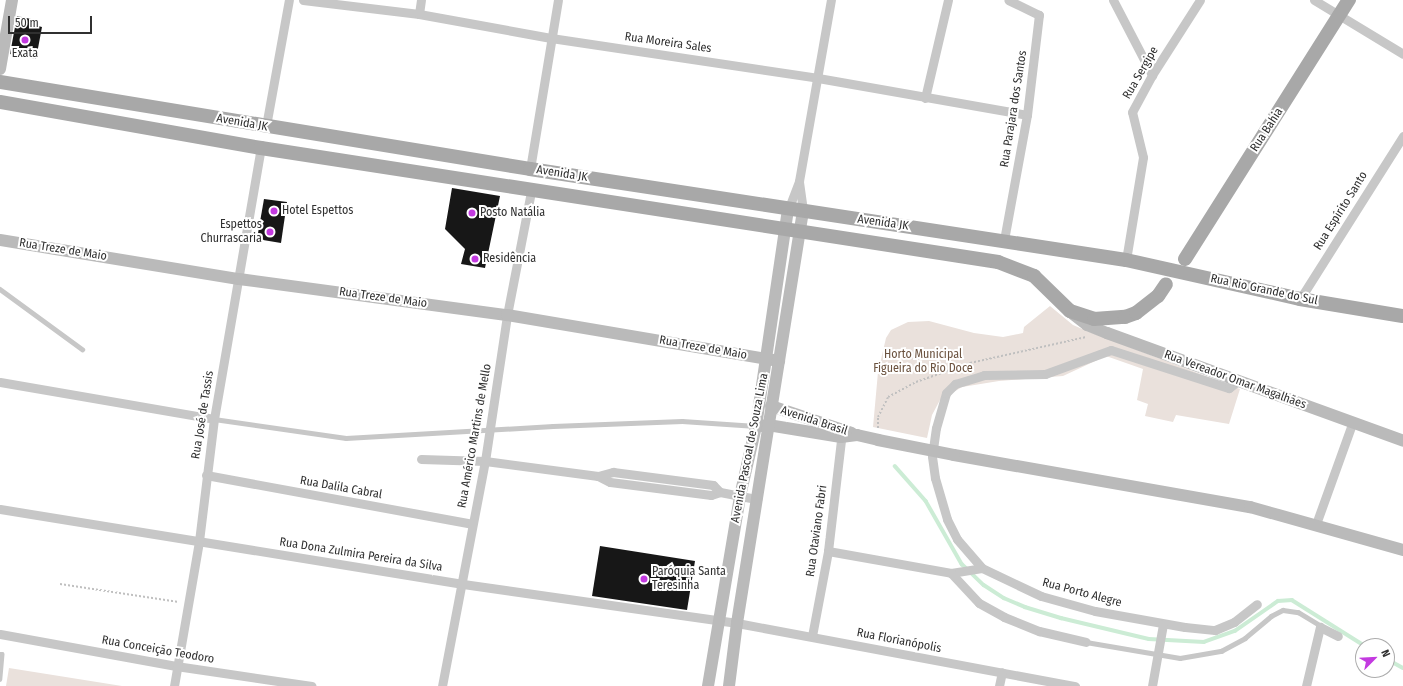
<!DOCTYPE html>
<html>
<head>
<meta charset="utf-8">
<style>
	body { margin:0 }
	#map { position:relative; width:1403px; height:686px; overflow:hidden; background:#fff; font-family:"Fira Sans Condensed",sans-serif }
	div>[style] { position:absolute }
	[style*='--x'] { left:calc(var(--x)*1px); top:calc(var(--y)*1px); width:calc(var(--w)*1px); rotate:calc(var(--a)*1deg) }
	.green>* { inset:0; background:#eae1dc }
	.stream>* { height:3.5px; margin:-1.75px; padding:0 1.75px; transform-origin:1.75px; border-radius:1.75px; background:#ccecd5 }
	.building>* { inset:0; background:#171717 }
	.path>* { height:2px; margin-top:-1px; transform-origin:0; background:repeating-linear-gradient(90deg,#c0c0c0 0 2px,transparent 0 4px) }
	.lane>* { height:4.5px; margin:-2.25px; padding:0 2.25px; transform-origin:2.25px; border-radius:2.25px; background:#c7c7c7 }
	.street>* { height:9px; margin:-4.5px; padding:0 4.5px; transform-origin:4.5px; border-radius:4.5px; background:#c7c7c7 }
	.secondary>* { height:12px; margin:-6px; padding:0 6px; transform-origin:6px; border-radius:6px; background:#bababa }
	.primary>* { height:14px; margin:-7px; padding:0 7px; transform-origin:7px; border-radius:7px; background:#a8a8a8 }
	.secondary-bridge>* { height:12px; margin:-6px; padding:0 6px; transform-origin:6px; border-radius:6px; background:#bababa }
	.dots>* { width:11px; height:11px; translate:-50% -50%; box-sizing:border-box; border:2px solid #fff; border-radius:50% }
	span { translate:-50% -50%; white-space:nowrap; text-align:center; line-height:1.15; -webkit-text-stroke:4px #fff; paint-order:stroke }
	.street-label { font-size:12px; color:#303030 }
	.poi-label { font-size:12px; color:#303030 }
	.left { translate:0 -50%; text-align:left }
	.right { translate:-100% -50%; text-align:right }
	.park-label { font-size:12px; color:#6b523f }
	.north { position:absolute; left:1355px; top:638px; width:40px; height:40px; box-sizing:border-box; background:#fff; border:1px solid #acacac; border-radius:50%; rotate:66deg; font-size:11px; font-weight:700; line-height:16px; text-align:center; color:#303030 }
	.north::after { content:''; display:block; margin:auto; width:14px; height:18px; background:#c33ae0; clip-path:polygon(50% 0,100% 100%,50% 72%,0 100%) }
	.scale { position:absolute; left:8px; top:16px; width:84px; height:18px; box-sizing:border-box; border:2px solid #303030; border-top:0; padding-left:5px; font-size:12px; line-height:14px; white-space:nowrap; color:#303030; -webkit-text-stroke:3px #fff; paint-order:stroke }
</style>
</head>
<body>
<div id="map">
	<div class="green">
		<div style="clip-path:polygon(1050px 306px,1073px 325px,1087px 331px,1240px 389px,1229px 424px,1176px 415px,1173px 422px,1145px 416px,1148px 404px,1137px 400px,1143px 369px,1106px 356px,1063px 376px,999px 381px,962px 387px,940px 400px,932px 415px,927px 438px,873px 427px,878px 372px,886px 338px,891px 330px,908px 322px,929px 321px,974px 333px,1003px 337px,1023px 333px,1024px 327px)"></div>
		<div style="clip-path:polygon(9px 668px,122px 686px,6px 686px)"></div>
	</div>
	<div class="stream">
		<div style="--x:895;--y:466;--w:47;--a:48.5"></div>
		<div style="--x:926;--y:501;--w:73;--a:60.3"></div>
		<div style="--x:962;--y:564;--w:30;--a:44"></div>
		<div style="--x:984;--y:585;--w:24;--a:33"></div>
		<div style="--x:1004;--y:598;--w:23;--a:23"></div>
		<div style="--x:1025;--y:607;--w:38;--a:17"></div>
		<div style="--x:1061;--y:618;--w:90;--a:13.4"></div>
		<div style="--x:1149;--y:639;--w:55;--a:3.1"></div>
		<div style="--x:1204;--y:642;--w:33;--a:-20"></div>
		<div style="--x:1235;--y:631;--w:52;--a:-34.9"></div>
		<div style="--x:1278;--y:601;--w:14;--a:-4"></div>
		<div style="--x:1292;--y:600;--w:86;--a:32.2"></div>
		<div style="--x:1387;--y:659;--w:18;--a:29"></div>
	</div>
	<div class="building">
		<div style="clip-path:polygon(17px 16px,31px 19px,30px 24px,42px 27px,36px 59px,10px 54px)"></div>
		<div style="clip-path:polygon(452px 188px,500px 196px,485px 268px,461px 264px,465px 249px,445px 229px)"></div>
		<div style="clip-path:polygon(264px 199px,287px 202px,281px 243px,257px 239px)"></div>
		<div style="clip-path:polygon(600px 546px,695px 561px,687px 610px,592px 596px)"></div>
	</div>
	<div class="path">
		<div style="--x:878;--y:428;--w:11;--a:-90"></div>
		<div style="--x:878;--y:417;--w:22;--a:-63"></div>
		<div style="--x:888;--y:397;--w:32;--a:-28"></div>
		<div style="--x:916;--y:382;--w:57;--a:-19.4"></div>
		<div style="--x:970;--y:363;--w:119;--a:-12.6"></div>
		<div style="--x:60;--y:584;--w:120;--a:8.6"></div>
	</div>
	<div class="lane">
		<div style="--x:0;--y:289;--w:102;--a:36.2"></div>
		<div style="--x:214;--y:419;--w:133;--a:8.2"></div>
		<div style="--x:346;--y:438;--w:207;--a:-3.3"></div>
		<div style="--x:553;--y:426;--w:129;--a:-2.2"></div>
		<div style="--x:682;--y:421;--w:74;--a:3.9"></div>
		<div style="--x:1086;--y:642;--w:95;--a:9.7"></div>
		<div style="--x:1180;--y:658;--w:42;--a:-9.7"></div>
		<div style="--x:1221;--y:651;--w:27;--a:-28"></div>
		<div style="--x:1245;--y:638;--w:34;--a:-40"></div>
		<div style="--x:1271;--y:616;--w:13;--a:-27"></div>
		<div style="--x:1283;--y:610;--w:15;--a:8"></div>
		<div style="--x:1298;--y:612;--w:27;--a:31"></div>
		<div style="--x:0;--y:654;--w:2;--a:0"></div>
		<div style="--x:2;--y:654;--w:25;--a:95"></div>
	</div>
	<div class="street">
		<div style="--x:303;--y:0;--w:117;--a:6.9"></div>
		<div style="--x:419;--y:14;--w:134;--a:10.3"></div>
		<div style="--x:551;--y:38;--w:270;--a:8.5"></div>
		<div style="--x:818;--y:78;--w:212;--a:10"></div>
		<div style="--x:1113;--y:0;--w:85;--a:62.5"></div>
		<div style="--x:1314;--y:0;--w:104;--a:31.2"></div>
		<div style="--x:419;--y:14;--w:14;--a:-82"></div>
		<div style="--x:925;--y:98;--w:101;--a:-76.8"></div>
		<div style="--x:266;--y:126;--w:128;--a:-79.7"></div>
		<div style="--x:530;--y:169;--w:171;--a:-80.6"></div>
		<div style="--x:799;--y:182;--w:30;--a:82"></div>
		<div style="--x:788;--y:210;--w:31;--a:-69"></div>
		<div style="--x:799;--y:181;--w:184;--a:-80"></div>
		<div style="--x:1004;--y:240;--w:127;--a:-79.6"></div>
		<div style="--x:1027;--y:115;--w:101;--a:-83.2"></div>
		<div style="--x:1039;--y:15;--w:34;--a:-154"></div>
		<div style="--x:1126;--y:260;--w:104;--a:-80.6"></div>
		<div style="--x:1143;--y:157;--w:46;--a:-103.7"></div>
		<div style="--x:1132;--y:112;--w:42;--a:-61.6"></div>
		<div style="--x:1152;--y:75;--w:89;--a:-57.4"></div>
		<div style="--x:1300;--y:299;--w:193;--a:-57.7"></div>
		<div style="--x:0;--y:382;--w:217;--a:9.8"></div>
		<div style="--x:421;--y:459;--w:64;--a:1.8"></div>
		<div style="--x:485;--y:461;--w:114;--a:7.6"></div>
		<div style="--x:598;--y:476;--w:13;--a:27"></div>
		<div style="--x:610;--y:482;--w:102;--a:7.3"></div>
		<div style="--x:711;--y:495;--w:9;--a:-18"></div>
		<div style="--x:206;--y:475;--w:270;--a:10.4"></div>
		<div style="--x:598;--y:476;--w:16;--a:-15"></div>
		<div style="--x:613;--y:472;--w:101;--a:7.4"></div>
		<div style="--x:713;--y:485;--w:10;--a:45"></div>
		<div style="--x:720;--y:492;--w:38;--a:11"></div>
		<div style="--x:0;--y:509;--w:469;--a:9.2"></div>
		<div style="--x:463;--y:584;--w:277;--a:8.1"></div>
		<div style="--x:737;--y:623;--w:344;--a:10.6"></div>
		<div style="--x:1316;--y:524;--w:106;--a:-70.2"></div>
		<div style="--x:828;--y:551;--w:125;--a:10.1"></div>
		<div style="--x:951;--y:573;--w:31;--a:-9"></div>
		<div style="--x:982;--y:568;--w:65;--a:25.4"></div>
		<div style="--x:1041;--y:596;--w:56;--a:15.5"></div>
		<div style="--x:1095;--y:611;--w:91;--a:10.1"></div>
		<div style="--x:1185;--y:627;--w:30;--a:6"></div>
		<div style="--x:1215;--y:630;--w:21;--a:-23"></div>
		<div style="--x:1234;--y:622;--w:29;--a:-38"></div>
		<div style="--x:982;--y:568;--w:38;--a:-131"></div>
		<div style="--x:957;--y:539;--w:22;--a:-117"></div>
		<div style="--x:947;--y:519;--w:43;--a:-106.3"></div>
		<div style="--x:935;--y:478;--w:22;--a:-98"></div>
		<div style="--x:932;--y:456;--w:28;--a:-82"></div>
		<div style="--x:936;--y:428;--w:36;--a:-74"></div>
		<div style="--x:946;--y:393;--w:13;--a:-45"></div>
		<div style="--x:955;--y:384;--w:30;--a:-17"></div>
		<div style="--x:984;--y:375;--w:61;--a:-0.9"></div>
		<div style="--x:1045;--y:374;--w:70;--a:-20"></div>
		<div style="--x:1111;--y:350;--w:124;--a:17.9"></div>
		<div style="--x:1229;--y:388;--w:11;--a:-38"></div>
		<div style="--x:951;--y:573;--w:41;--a:47"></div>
		<div style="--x:979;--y:603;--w:29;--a:29"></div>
		<div style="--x:1004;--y:617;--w:38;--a:22"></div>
		<div style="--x:1039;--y:631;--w:48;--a:13.2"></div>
		<div style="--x:0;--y:634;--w:179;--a:10.3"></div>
		<div style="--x:176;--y:666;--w:137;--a:8.4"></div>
		<div style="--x:812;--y:636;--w:86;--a:-79.3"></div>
		<div style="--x:828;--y:551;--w:120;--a:-83.3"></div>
		<div style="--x:174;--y:686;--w:147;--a:-80.2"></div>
		<div style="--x:199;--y:541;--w:123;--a:-83"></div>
		<div style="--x:214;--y:419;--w:275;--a:-80.2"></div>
		<div style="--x:442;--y:686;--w:229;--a:-79.2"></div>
		<div style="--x:485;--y:461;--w:148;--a:-81.4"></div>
		<div style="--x:507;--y:315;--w:126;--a:-79"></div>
		<div style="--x:999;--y:686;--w:14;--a:-78"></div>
		<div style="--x:1152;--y:686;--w:63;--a:-79.9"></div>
		<div style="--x:1306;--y:686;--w:61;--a:-76.7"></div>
		<div style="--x:1320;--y:627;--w:20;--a:27"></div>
	</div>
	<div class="secondary">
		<div style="--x:0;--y:69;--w:70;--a:-80.1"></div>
		<div style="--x:0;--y:240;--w:242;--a:9.3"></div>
		<div style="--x:239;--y:279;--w:270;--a:7.7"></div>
		<div style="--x:507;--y:315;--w:276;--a:9.6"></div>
		<div style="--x:1073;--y:314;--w:18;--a:38"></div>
		<div style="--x:1087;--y:325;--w:22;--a:22"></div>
		<div style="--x:1107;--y:333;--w:315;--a:20"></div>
		<div style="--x:771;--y:406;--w:85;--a:18.4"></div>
		<div style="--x:761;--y:426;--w:7;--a:-8"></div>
		<div style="--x:768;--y:425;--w:74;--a:9.3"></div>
		<div style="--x:841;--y:437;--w:16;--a:-7"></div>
		<div style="--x:857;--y:435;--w:22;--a:13"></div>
		<div style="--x:954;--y:455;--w:301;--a:10"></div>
		<div style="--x:1250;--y:507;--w:159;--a:15.7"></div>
		<div style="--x:708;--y:686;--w:193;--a:-80.4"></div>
		<div style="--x:740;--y:496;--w:72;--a:-77.1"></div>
		<div style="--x:756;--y:426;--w:218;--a:-81.6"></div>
		<div style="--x:729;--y:686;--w:64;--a:-82.8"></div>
		<div style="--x:737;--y:623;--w:416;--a:-80.9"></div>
	</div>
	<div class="primary">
		<div style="--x:0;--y:82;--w:537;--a:9.32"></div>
		<div style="--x:530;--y:169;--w:603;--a:8.68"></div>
		<div style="--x:1126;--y:260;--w:178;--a:12.6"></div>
		<div style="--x:1300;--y:299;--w:104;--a:9.4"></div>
		<div style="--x:0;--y:102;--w:265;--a:10"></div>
		<div style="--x:261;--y:148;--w:746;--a:8.79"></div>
		<div style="--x:998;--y:262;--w:39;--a:21"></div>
		<div style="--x:1034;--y:276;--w:50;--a:44.2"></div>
		<div style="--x:1070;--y:311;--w:25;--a:18"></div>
		<div style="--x:1094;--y:319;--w:31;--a:-4"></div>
		<div style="--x:1125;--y:317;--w:12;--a:-20"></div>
		<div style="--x:1136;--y:313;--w:28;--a:-38"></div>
		<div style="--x:1158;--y:296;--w:14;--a:-56"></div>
		<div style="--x:1185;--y:259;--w:307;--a:-57.7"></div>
	</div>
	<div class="secondary-bridge">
		<div style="--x:878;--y:440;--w:77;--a:11.2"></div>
	</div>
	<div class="dots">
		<div style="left:25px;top:40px;background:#c33ae0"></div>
		<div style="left:274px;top:211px;background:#c33ae0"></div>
		<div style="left:472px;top:213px;background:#c33ae0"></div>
		<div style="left:270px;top:232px;background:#c33ae0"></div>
		<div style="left:475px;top:259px;background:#c33ae0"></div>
		<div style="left:644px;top:579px;background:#c33ae0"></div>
	</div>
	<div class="street-label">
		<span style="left:668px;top:43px;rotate:8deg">Rua Moreira Sales</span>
		<span style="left:1141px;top:73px;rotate:-60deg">Rua Sergipe</span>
		<span style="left:1014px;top:109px;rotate:-81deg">Rua Parajara dos Santos</span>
		<span style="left:242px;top:123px;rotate:10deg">Avenida JK</span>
		<span style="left:1267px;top:130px;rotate:-57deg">Rua Bahia</span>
		<span style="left:562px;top:174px;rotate:9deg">Avenida JK</span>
		<span style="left:1341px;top:211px;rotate:-58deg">Rua Espírito Santo</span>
		<span style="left:883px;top:223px;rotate:8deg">Avenida JK</span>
		<span style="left:63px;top:250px;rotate:9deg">Rua Treze de Maio</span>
		<span style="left:1264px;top:290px;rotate:12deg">Rua Rio Grande do Sul</span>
		<span style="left:383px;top:298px;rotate:8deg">Rua Treze de Maio</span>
		<span style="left:703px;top:348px;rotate:10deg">Rua Treze de Maio</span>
		<span style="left:1235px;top:380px;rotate:20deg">Rua Vereador Omar Magalhães</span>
		<span style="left:203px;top:415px;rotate:-81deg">Rua José de Tassis</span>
		<span style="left:814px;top:421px;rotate:18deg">Avenida Brasil</span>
		<span style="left:475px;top:436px;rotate:-80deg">Rua Américo Martins de Mello</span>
		<span style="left:750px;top:448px;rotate:-79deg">Avenida Pascoal de Souza Lima</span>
		<span style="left:341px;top:488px;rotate:10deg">Rua Dalila Cabral</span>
		<span style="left:817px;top:531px;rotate:-82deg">Rua Otaviano Fabri</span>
		<span style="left:361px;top:555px;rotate:9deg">Rua Dona Zulmira Pereira da Silva</span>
		<span style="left:1082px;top:593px;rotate:15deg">Rua Porto Alegre</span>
		<span style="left:899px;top:641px;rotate:11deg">Rua Florianópolis</span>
		<span style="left:158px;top:650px;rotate:10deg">Rua Conceição Teodoro</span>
	</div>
	<div class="poi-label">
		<span style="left:25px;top:54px">Exata</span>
		<span class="left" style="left:282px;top:211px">Hotel Espettos</span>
		<span class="left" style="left:480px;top:213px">Posto Natália</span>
		<span class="right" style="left:262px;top:232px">Espettos<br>Churrascaria</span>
		<span class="left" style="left:483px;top:259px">Residência</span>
		<span class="left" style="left:652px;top:579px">Paróquia Santa<br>Teresinha</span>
	</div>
	<div class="park-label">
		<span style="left:923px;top:362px">Horto Municipal<br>Figueira do Rio Doce</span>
	</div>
	<div class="north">N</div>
	<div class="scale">50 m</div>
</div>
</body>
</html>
